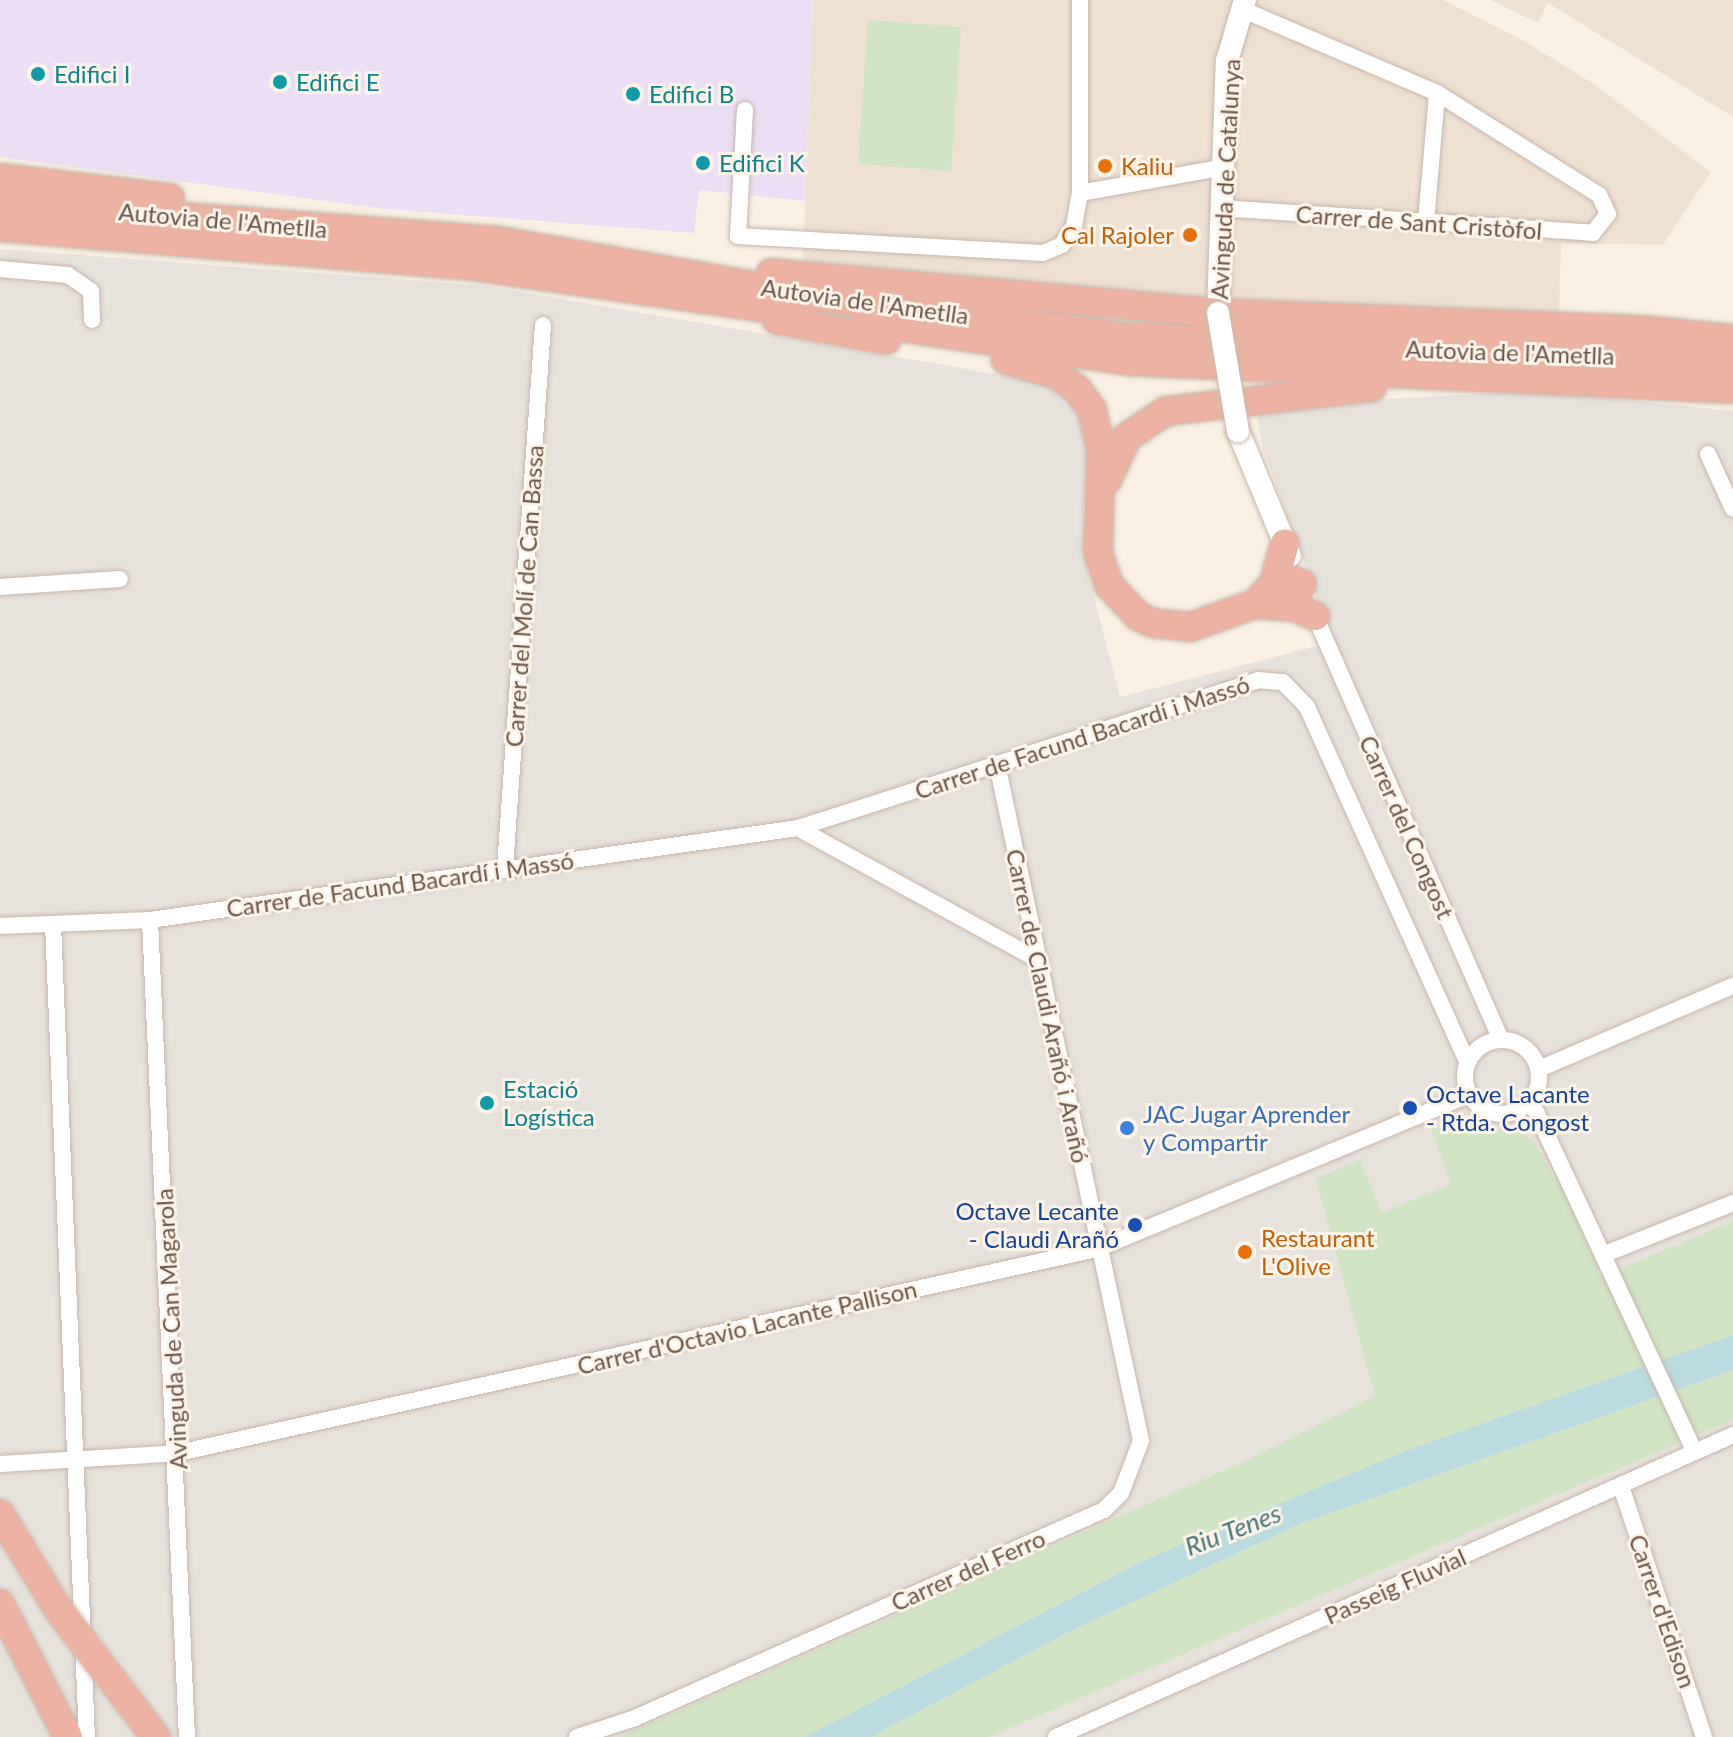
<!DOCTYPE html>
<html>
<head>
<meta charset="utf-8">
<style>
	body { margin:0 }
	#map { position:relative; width:1733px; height:1737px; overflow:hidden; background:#f9efe2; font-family:Lato,sans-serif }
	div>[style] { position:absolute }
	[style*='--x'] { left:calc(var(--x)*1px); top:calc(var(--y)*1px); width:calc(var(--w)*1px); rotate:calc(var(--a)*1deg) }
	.residential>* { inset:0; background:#efe1d2 }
	.industrial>* { inset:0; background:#e8e2dd }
	.education>* { inset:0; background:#ecdff5 }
	.green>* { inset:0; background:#d1e4c3 }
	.water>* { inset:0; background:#badbdf }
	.roads { filter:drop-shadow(0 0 2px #c7b7ab) drop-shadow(0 0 2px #c7b7ab) }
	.street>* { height:16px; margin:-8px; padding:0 8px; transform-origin:8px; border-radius:8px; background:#fff }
	.street>.ring { margin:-8px; padding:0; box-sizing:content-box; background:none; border:16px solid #fff; border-radius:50% }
	.secondary>* { height:22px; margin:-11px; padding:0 11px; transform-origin:11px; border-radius:11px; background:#fff }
	.highway>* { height:28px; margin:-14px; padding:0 14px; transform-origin:14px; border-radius:14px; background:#ebb2a1 }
	.bridges { filter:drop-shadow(0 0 2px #cdb9ab) drop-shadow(0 0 2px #cdb9ab) }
	.secondary-bridge>* { height:22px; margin:-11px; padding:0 11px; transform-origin:11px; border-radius:11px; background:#fff }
	.highway-bridge>* { height:28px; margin:-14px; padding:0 14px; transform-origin:14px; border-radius:14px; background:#ebb2a1 }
	.dots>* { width:22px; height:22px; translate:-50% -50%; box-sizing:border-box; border:4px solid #fcf4e8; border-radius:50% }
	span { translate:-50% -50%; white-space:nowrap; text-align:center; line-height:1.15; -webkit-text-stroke:6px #fcf4e8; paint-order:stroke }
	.culture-label { font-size:24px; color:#0d838f }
	.left { translate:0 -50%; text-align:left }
	.food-label { font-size:24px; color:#c56008 }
	.right { translate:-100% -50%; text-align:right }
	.street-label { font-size:24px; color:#6d574c }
	.transit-label { font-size:24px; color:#164399 }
	.shop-label { font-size:24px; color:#366cbe }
	.water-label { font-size:26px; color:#49767e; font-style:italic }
</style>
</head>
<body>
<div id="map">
	<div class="residential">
		<div style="clip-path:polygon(813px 0,1443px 0,1526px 42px,1597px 86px,1711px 172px,1663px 245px,1561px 243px,1559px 313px,1231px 301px,803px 261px)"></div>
		<div style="clip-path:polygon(1490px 0,1733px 0,1733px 117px,1548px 3px,1538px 23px)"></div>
	</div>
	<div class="industrial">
		<div style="clip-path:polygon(0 249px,487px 286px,1047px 383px,1073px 404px,1086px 434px,1083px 520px,1089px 578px,1120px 697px,1333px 642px,1263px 448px,1255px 406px,1535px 391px,1733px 411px,1733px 1221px,1618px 1273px,1359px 1327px,1375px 1396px,1249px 1459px,619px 1737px,0 1737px)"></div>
		<div style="clip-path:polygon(1733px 1420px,1733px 1737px,989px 1737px)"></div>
	</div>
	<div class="education">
		<div style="clip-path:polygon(0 0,813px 0,805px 201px,699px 190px,694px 233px,385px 209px,0 157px)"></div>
	</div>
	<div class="green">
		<div style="clip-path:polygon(868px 20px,961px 27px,951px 171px,858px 164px)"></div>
		<div style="clip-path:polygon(1455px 1120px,1524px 1134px,1536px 1144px,1554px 1178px,1559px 1176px,1601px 1277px,1733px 1221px,1733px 1335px,1410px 1449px,1144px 1560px,805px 1737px,619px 1737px,1249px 1459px,1375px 1396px,1316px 1179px,1360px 1160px,1382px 1213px,1451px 1184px,1431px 1128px)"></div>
		<div style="clip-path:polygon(1733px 1370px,1733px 1420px,989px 1737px,871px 1737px,1071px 1631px,1300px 1524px)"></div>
	</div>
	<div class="water">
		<div style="clip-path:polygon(1733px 1335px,1733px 1370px,1300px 1524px,1071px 1631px,871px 1737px,805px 1737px,1144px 1560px,1410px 1449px)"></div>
	</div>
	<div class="roads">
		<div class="street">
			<div style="--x:1080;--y:0;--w:193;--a:90"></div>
			<div style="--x:745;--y:110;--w:126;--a:93.2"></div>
			<div style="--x:738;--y:236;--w:305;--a:3.2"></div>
			<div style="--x:1043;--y:253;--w:21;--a:-23"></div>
			<div style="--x:1062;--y:245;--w:22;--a:-58"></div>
			<div style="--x:1074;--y:226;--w:34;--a:-80"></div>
			<div style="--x:1080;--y:193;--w:143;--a:-10.1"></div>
			<div style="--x:1220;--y:208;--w:374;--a:3.8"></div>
			<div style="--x:1593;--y:233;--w:24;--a:-52"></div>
			<div style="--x:1608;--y:214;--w:21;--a:-115"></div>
			<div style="--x:1599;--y:195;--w:191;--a:-147.8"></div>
			<div style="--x:1437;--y:93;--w:213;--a:-156.8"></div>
			<div style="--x:1426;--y:222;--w:129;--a:-85.1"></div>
			<div style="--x:0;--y:269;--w:68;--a:5"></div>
			<div style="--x:68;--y:275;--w:28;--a:35"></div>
			<div style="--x:91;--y:291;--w:29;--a:88"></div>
			<div style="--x:1708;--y:454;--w:60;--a:65.6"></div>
			<div style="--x:0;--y:587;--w:120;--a:-3.8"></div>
			<div style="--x:1315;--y:616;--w:461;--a:66.3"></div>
			<div style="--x:798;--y:828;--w:276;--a:28.8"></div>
			<div style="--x:505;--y:868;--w:544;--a:-86"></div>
			<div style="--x:150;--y:920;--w:818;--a:87.41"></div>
			<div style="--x:53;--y:924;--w:814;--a:87.61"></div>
			<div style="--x:0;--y:926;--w:150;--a:-2.3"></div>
			<div style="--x:150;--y:920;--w:654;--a:-8.08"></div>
			<div style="--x:798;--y:828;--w:483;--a:-17.8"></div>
			<div style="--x:1258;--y:680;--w:25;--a:5"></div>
			<div style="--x:1283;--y:682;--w:35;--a:46"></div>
			<div style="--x:1307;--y:707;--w:389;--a:65.7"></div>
			<div class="ring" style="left:1465px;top:1040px;width:58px;height:58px"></div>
			<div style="--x:1539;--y:1069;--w:211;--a:-23.2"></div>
			<div style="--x:1531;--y:1101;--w:387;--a:65"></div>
			<div style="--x:1605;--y:1254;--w:138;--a:-21.7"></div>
			<div style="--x:0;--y:1464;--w:178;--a:-3.5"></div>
			<div style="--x:178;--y:1453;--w:941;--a:-12.52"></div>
			<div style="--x:1097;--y:1249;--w:403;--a:-22.5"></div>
			<div style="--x:1621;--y:1486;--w:264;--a:71.7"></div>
			<div style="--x:577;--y:1737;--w:61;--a:-18.1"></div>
			<div style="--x:635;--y:1718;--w:513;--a:-23.92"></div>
			<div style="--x:1104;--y:1510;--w:24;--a:-45"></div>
			<div style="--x:1121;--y:1493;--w:56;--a:-69"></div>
			<div style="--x:1141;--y:1441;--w:692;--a:-102.01"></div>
			<div style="--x:1056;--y:1737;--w:741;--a:-24.04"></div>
		</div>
		<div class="secondary">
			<div style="--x:1218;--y:313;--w:252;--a:-88"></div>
			<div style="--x:1227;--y:61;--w:64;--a:-73.6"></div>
			<div style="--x:1238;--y:431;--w:135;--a:67.4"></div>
		</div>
		<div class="highway">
			<div style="--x:0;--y:178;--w:171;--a:6.7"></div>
			<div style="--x:0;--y:203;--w:500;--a:4.35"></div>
			<div style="--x:499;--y:241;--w:323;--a:10"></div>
			<div style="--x:817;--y:297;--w:311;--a:7.4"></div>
			<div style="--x:1125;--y:337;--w:474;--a:2.1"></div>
			<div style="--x:1599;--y:354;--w:134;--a:4.7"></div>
			<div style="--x:0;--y:227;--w:467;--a:4.7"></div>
			<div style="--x:465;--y:265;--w:342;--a:8.1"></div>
			<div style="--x:771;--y:273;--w:449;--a:5.1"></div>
			<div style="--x:1218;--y:313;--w:423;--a:2.3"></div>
			<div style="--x:1641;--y:330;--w:92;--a:5.6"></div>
			<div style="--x:777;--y:320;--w:111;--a:10.4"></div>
			<div style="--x:865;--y:322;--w:268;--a:8.4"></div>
			<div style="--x:1130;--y:361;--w:604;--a:2.66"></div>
			<div style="--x:1006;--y:360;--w:52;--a:15.6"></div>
			<div style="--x:1056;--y:374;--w:26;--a:36"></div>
			<div style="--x:1077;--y:389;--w:26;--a:54"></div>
			<div style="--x:1092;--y:410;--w:39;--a:77"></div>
			<div style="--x:1101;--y:448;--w:104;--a:91.7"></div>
			<div style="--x:1098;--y:552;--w:35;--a:72"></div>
			<div style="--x:1109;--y:585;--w:42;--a:46.9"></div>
			<div style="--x:1138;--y:616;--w:17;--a:25"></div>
			<div style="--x:1153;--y:623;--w:37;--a:6"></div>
			<div style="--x:1190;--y:627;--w:69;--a:-19.5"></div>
			<div style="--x:1255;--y:604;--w:28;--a:-48"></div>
			<div style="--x:1274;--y:583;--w:41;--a:-74.6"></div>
			<div style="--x:1107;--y:480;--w:47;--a:-65.1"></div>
			<div style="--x:1127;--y:437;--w:47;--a:-33.7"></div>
			<div style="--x:1166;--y:411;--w:207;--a:-6.6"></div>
			<div style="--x:1274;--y:583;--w:15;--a:-16"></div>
			<div style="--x:1288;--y:579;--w:15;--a:20"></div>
			<div style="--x:1302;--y:584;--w:30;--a:135"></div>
			<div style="--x:1255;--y:604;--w:40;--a:4.3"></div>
			<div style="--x:1295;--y:607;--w:22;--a:24"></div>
			<div style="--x:0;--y:1604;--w:149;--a:62.9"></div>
		</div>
	</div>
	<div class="bridges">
		<div class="secondary-bridge">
			<div style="--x:1218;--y:313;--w:120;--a:80.4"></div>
		</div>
		<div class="highway-bridge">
			<div style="--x:0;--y:1514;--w:115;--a:58.5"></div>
			<div style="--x:60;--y:1612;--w:158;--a:52.5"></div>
		</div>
	</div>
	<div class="dots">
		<div style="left:38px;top:74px;background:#0f9aa8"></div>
		<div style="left:280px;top:82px;background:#0f9aa8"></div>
		<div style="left:633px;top:94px;background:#0f9aa8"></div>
		<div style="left:703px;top:163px;background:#0f9aa8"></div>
		<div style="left:1105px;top:166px;background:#e8710a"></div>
		<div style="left:1190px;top:235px;background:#e8710a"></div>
		<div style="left:487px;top:1103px;background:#0f9aa8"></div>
		<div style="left:1410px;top:1108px;background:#1a4fb4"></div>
		<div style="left:1127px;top:1128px;background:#3f7fe0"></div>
		<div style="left:1135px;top:1225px;background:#1a4fb4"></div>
		<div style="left:1245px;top:1252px;background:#e8710a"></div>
	</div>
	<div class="culture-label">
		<span class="left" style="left:54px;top:74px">Edifici I</span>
		<span class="left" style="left:296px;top:82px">Edifici E</span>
		<span class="left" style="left:649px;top:94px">Edifici B</span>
		<span class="left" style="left:719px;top:163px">Edifici K</span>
		<span class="left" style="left:503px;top:1103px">Estació<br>Logística</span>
	</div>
	<div class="food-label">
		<span class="left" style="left:1121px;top:166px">Kaliu</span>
		<span class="right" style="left:1174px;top:235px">Cal Rajoler</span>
		<span class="left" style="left:1261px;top:1252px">Restaurant<br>L'Olive</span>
	</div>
	<div class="street-label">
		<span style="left:1225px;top:179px;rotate:-87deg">Avinguda de Catalunya</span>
		<span style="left:223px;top:220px;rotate:5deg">Autovia de l'Ametlla</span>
		<span style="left:1419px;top:222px;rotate:4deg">Carrer de Sant Cristòfol</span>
		<span style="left:865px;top:301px;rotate:8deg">Autovia de l'Ametlla</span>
		<span style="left:1510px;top:352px;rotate:2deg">Autovia de l'Ametlla</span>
		<span style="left:524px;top:596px;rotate:-86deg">Carrer del Molí de Can Bassa</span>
		<span style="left:1082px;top:737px;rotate:-18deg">Carrer de Facund Bacardí i Massó</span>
		<span style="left:1407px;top:827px;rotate:66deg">Carrer del Congost</span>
		<span style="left:400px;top:884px;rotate:-8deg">Carrer de Facund Bacardí i Massó</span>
		<span style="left:1048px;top:1006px;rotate:78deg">Carrer de Claudi Arañó i Arañó</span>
		<span style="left:747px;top:1327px;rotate:-13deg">Carrer d'Octavio Lacante Pallison</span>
		<span style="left:171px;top:1329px;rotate:-93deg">Avinguda de Can Magarola</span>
		<span style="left:968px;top:1570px;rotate:-24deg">Carrer del Ferro</span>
		<span style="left:1395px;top:1586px;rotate:-24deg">Passeig Fluvial</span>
		<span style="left:1663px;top:1611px;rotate:71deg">Carrer d'Edison</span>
	</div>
	<div class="transit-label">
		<span class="left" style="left:1426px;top:1108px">Octave Lacante<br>- Rtda. Congost</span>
		<span class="right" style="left:1119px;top:1225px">Octave Lecante<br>- Claudi Arañó</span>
	</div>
	<div class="shop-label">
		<span class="left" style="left:1143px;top:1128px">JAC Jugar Aprender<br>y Compartir</span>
	</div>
	<div class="water-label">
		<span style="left:1233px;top:1530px;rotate:-21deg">Riu Tenes</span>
	</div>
</div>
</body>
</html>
